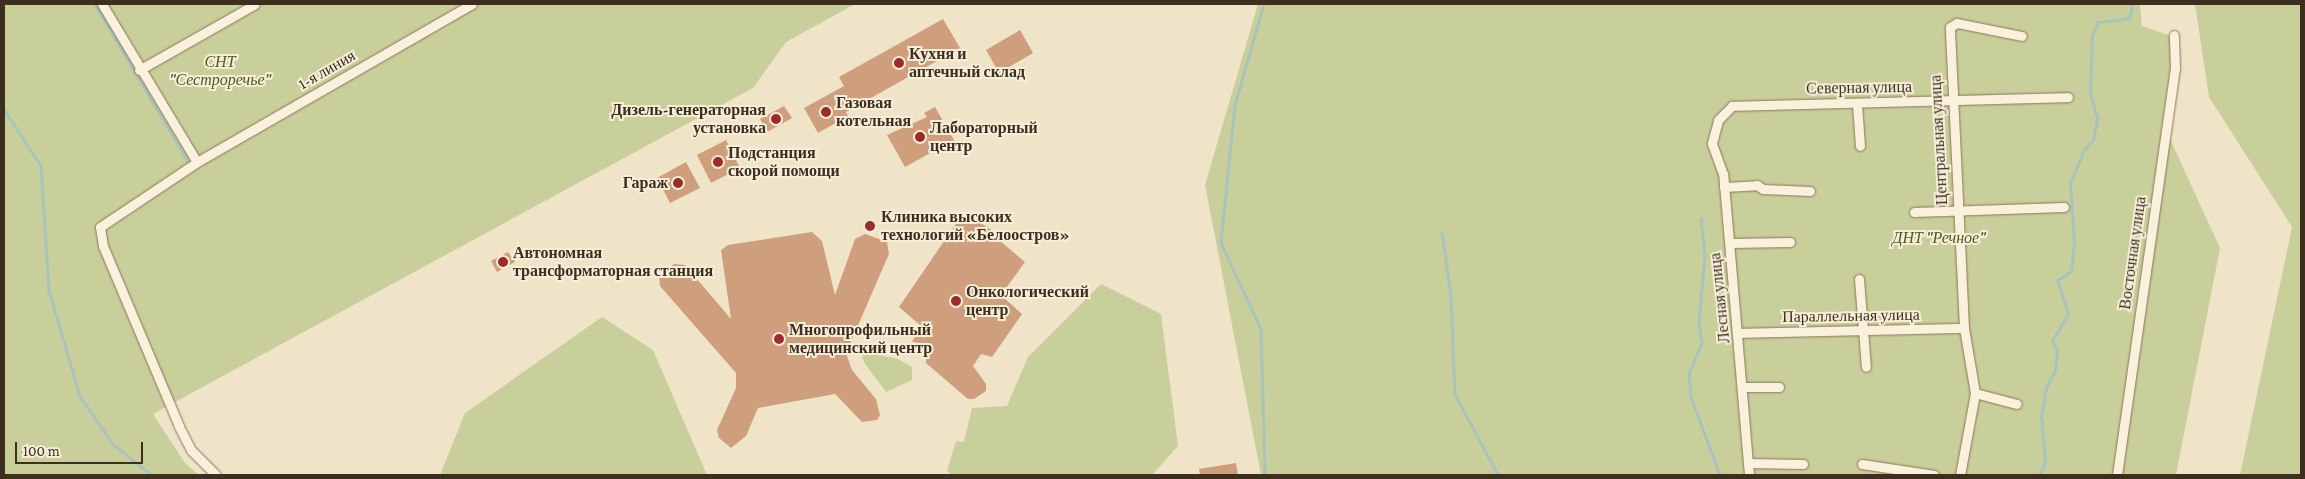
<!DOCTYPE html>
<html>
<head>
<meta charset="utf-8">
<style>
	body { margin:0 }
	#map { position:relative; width:2305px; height:479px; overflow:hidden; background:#f0e4c8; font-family:"Crimson Pro",serif }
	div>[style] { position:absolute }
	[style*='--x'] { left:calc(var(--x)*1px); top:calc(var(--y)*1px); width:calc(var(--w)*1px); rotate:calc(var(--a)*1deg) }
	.green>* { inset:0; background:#c9cf9b }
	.stream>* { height:2.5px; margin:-1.25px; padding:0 1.25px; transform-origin:1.25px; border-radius:1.25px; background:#a9c4bc }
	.building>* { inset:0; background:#cf9f7d }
	.roads { filter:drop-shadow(0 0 1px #8d765c) drop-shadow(0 0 1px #8d765c) }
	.street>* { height:9px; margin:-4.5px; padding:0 4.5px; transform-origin:4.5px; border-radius:4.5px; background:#faf1dc }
	.dots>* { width:14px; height:14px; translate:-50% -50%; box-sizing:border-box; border:2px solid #f7eed8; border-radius:50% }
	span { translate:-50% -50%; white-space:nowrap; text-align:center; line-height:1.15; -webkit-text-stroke:4px #f7eed8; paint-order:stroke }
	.poi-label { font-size:16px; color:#3d2e20; font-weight:700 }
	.left { translate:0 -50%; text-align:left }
	.right { translate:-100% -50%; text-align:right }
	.park-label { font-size:16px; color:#4d5a26; font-style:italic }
	.street-label { font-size:16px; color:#3d2e20 }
	.frame { position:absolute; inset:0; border:5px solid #3d2e20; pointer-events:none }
	.scale { position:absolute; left:15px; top:442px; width:128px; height:22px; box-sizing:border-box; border:2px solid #3d2e20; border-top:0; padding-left:6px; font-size:15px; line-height:18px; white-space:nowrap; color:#3d2e20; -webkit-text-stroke:4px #f7eed8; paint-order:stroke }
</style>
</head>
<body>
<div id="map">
	<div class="green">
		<div style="clip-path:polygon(4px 4px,855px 4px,786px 42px,753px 88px,153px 414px,185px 463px,199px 475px,4px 475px)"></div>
		<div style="clip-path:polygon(1258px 4px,2140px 4px,2142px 26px,2174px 37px,2166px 130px,2220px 248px,2176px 475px,1261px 475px,1205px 185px)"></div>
		<div style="clip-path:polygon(2195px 4px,2301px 4px,2301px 475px,2240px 475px,2292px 227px,2209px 97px)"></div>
		<div style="clip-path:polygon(1101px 284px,1161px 314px,1178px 446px,1152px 475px,952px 475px,947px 471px,956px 441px,964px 442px,972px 408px,1007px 406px,1028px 357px)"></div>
		<div style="clip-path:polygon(602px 317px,653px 350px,707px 475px,440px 475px,465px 413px)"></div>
		<div style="clip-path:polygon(865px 352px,898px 359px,912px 367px,912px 380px,886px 392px,865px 364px,862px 357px)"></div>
	</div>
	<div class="stream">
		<div style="--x:95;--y:4;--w:182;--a:59.4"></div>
		<div style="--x:1264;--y:4;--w:105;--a:106"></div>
		<div style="--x:1235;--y:105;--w:139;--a:95.8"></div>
		<div style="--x:1221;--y:243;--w:95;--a:65.1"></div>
		<div style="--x:1261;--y:329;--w:146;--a:88.4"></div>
		<div style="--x:4;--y:109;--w:68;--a:57"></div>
		<div style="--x:41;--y:166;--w:124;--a:86.3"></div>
		<div style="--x:49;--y:290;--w:110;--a:73.7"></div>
		<div style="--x:80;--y:396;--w:58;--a:55.5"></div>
		<div style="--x:113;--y:444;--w:50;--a:38.5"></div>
		<div style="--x:1701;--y:218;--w:39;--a:84"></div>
		<div style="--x:1705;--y:257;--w:66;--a:95.2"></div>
		<div style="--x:1699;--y:323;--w:20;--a:81"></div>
		<div style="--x:1702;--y:343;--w:33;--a:113"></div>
		<div style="--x:1689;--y:373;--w:24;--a:85"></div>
		<div style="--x:1691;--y:397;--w:83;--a:69.6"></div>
		<div style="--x:1442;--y:232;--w:65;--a:82"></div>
		<div style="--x:1451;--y:296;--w:98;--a:87.7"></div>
		<div style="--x:1455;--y:394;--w:92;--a:62"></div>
		<div style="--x:2039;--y:475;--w:14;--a:-65"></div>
		<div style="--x:2045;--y:462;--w:46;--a:-95"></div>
		<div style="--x:2041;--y:416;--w:28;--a:-80"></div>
		<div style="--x:2046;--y:388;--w:20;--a:-63"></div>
		<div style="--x:2055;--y:370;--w:18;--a:-84"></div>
		<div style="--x:2057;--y:352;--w:12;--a:-114"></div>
		<div style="--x:2052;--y:341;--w:31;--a:-59"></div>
		<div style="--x:2068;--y:314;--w:35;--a:-108"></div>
		<div style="--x:2057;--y:281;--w:17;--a:-36"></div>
		<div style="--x:2071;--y:271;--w:30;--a:-84"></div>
		<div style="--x:2074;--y:241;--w:57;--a:-94"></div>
		<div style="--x:2070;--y:184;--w:37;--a:-68"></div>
		<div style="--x:2084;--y:150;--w:13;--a:-48"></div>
		<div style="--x:2093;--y:140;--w:21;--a:-79"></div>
		<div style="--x:2097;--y:119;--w:28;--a:-105"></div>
		<div style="--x:2090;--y:92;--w:57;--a:-88"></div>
		<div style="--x:2092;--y:35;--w:14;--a:-65"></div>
		<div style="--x:2098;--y:22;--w:31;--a:-7"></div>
		<div style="--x:2129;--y:18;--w:15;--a:-74"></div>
	</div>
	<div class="building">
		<div style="clip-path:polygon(943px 19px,960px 48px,846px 112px,848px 116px,818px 133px,804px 108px,844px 86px,839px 77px)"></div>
		<div style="clip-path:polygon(1020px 30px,1033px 53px,999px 73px,986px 50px)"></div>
		<div style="clip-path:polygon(784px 106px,792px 118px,767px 132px,760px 119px)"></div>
		<div style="clip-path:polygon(935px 107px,954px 140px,905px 167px,887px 135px,927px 117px,924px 113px)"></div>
		<div style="clip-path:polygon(726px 140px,740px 168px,711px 183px,697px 155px)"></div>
		<div style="clip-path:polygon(686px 162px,700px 188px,670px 203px,657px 178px)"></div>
		<div style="clip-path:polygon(964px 212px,999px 235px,999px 240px,1025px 262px,1001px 295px,1022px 314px,992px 357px,981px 354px,973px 366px,986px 384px,986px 391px,974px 399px,968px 399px,926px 363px,927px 344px,912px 342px,921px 326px,899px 307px)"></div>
		<div style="clip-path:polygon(812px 232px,822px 241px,835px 295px,855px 239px,865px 234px,887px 242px,889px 254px,846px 353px,852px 370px,876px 399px,880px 415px,877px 420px,862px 422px,835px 394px,758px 408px,746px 436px,731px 448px,719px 438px,717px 430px,736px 388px,736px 373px,660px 286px,659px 276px,674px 264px,685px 265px,731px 319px,721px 250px,728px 245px)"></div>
		<div style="clip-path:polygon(508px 252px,515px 262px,497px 272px,491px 261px)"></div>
		<div style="clip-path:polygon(1236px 463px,1238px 475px,1200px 475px,1199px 469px)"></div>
	</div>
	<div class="roads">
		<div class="street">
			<div style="--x:102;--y:4;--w:184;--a:59"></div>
			<div style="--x:139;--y:70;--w:133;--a:-29.6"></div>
			<div style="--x:1857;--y:104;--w:42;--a:85.9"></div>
			<div style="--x:1724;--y:187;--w:33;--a:-3"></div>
			<div style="--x:1757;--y:185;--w:7;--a:34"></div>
			<div style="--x:1763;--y:189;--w:47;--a:2.4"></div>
			<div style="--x:1914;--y:212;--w:150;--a:-1.9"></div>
			<div style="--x:1730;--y:243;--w:60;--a:-1"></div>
			<div style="--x:1859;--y:279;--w:88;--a:85.5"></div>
			<div style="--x:1739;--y:333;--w:225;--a:-1.3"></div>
			<div style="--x:1743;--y:387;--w:36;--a:0"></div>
			<div style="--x:1975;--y:393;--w:43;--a:14.7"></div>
			<div style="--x:1748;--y:463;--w:55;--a:1"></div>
			<div style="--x:1862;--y:464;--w:73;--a:8.7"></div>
			<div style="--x:216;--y:475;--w:35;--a:-135"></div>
			<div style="--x:191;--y:450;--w:27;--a:-117"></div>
			<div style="--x:179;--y:426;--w:195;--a:-112.9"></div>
			<div style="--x:103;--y:246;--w:19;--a:-99"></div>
			<div style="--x:100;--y:227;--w:117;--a:-33.8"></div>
			<div style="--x:197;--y:162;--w:317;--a:-29.9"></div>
			<div style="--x:1749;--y:475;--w:302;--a:-94.9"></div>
			<div style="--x:1723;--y:174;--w:33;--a:-110"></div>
			<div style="--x:1712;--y:143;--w:24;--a:-75"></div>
			<div style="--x:1718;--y:120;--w:20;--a:-45"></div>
			<div style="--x:1732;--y:106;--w:336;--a:-1.5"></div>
			<div style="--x:1960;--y:475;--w:83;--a:-79.6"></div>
			<div style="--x:1975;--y:393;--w:66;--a:-99.6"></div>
			<div style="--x:1964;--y:328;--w:301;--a:-92.7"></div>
			<div style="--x:1950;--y:27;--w:8;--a:-30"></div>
			<div style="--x:1957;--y:23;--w:66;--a:11.3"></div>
			<div style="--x:2117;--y:475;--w:411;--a:-81.9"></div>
			<div style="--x:2175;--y:68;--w:33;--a:-92"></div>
		</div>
	</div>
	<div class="dots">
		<div style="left:899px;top:63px;background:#9e2a2b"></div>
		<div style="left:826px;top:112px;background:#9e2a2b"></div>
		<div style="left:776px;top:119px;background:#9e2a2b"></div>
		<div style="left:920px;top:137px;background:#9e2a2b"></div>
		<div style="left:718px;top:162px;background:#9e2a2b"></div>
		<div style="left:678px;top:183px;background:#9e2a2b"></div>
		<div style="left:870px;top:226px;background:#9e2a2b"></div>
		<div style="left:503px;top:262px;background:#9e2a2b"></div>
		<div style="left:956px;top:301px;background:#9e2a2b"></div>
		<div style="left:779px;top:339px;background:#9e2a2b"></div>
	</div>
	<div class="poi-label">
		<span class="left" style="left:909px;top:63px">Кухня и<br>аптечный склад</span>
		<span class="left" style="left:836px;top:112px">Газовая<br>котельная</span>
		<span class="right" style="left:766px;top:119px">Дизель-генераторная<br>установка</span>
		<span class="left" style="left:930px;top:137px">Лабораторный<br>центр</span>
		<span class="left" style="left:728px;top:162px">Подстанция<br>скорой помощи</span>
		<span class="right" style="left:668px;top:183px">Гараж</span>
		<span class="left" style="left:881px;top:226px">Клиника высоких<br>технологий «Белоостров»</span>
		<span class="left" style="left:513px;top:262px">Автономная<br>трансформаторная станция</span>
		<span class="left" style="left:966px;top:301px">Онкологический<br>центр</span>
		<span class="left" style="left:789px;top:339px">Многопрофильный<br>медицинский центр</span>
	</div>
	<div class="park-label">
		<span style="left:220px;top:71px">СНТ<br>"Сестроречье"</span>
		<span style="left:1939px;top:238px">ДНТ "Речное"</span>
	</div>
	<div class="street-label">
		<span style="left:327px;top:70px;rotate:-30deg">1-я линия</span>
		<span style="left:1859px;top:88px;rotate:-1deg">Северная улица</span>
		<span style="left:1939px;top:140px;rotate:-93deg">Центральная улица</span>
		<span style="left:2133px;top:253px;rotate:-82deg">Восточная улица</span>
		<span style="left:1720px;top:298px;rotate:-96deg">Лесная улица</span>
		<span style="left:1851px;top:316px;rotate:-1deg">Параллельная улица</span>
	</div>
	<div class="frame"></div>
	<div class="scale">100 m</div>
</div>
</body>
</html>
